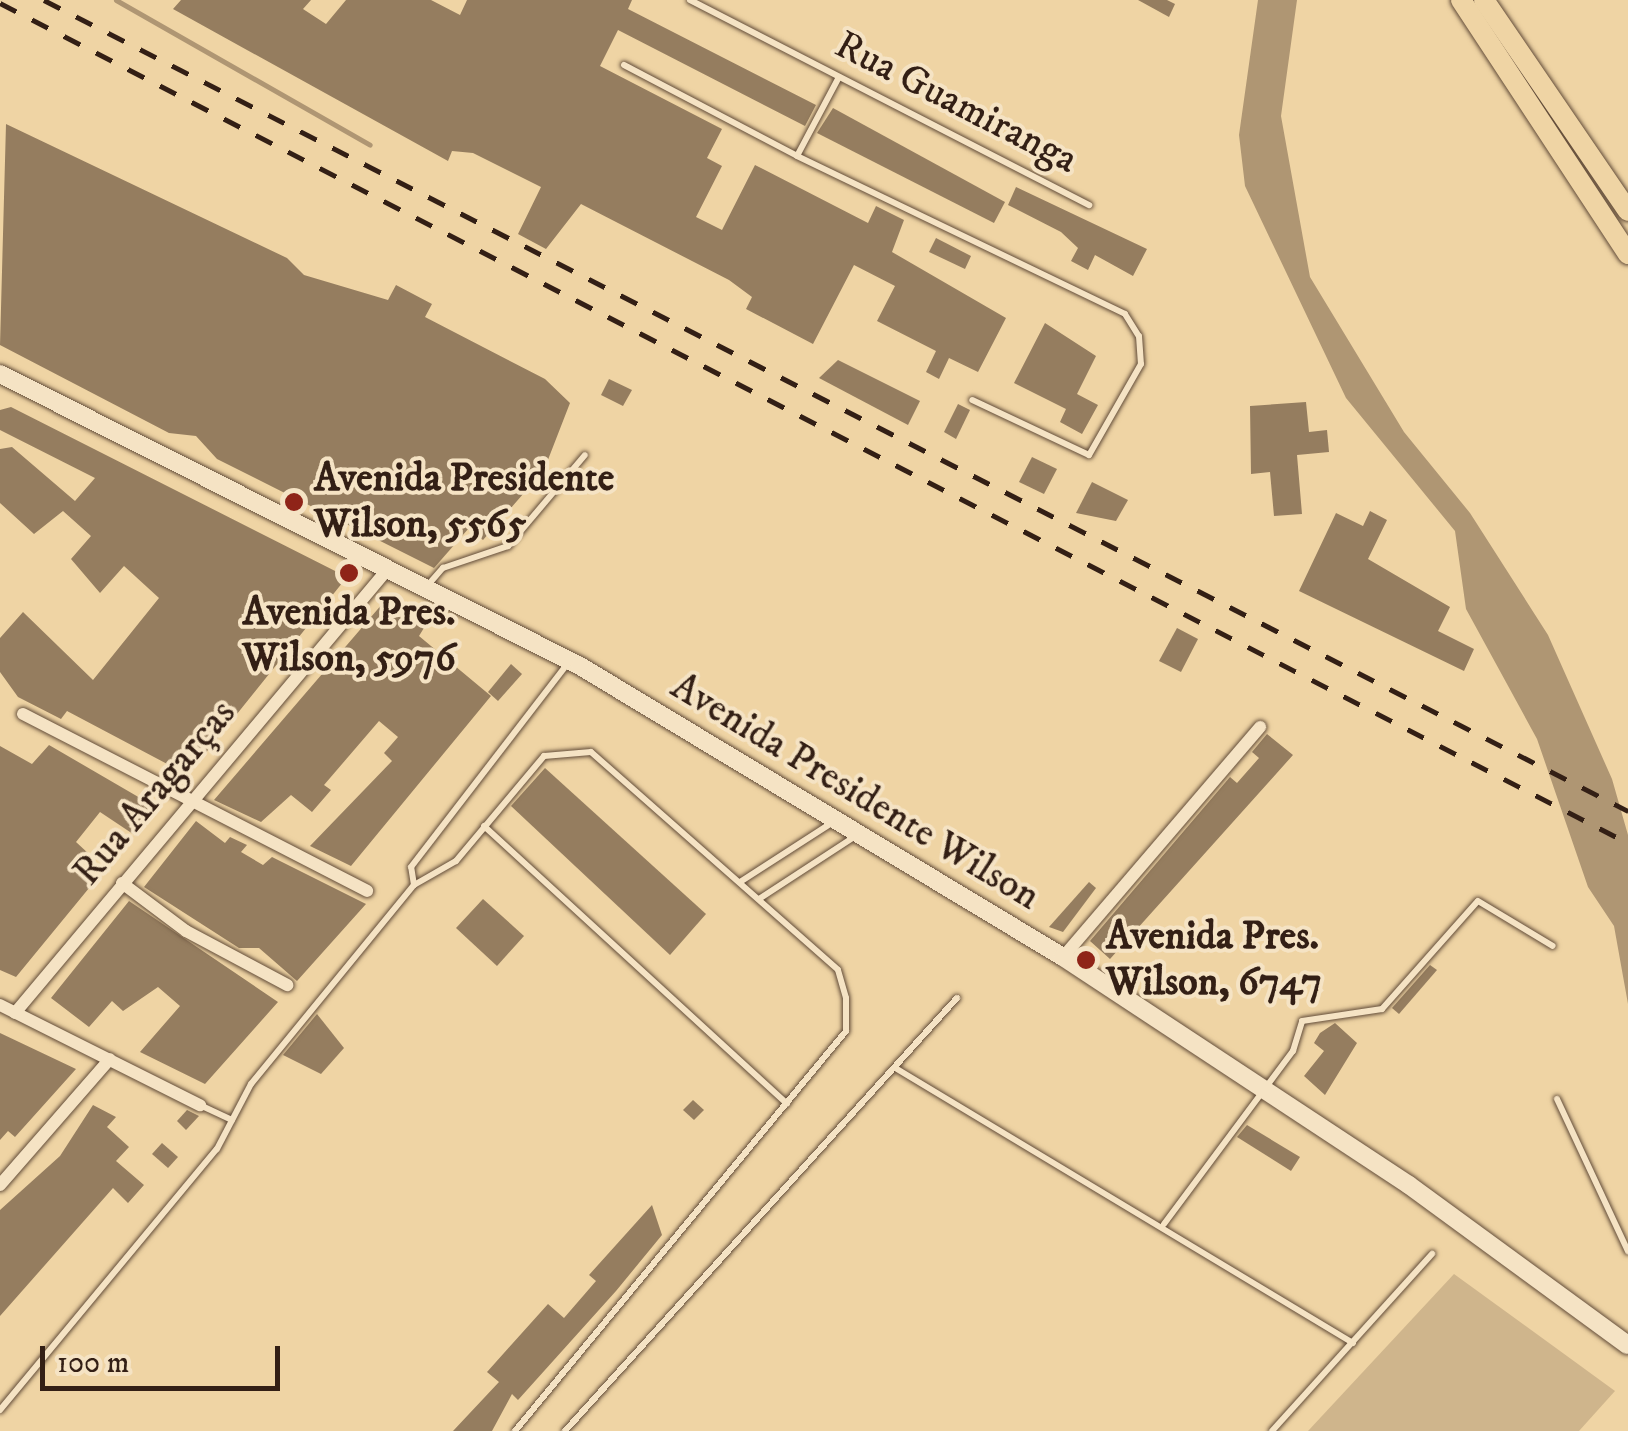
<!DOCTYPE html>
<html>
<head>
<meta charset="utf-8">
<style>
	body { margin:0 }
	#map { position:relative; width:1628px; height:1431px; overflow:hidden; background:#efd4a4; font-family:"IM FELL DW Pica",serif }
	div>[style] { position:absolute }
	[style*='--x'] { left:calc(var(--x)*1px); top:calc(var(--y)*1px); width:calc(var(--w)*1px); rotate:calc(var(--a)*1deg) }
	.green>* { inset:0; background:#cfb58c }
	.water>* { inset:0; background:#af9673 }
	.stream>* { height:5px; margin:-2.5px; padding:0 2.5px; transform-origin:2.5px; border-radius:2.5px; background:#af9673 }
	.building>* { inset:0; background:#957d5f }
	.roads { filter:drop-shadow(0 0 2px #624c39) drop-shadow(0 0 2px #624c39) }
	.lane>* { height:6px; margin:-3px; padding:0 3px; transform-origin:3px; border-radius:3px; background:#f5e3c4 }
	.street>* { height:12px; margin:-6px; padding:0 6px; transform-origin:6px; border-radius:6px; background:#f5e3c4 }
	.secondary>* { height:18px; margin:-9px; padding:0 9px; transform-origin:9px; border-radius:9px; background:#f5e3c4 }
	.primary>* { height:20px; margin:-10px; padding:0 10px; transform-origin:10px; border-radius:10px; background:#efd4a4 }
	.rail>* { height:5px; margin-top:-2.5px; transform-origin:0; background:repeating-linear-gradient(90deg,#331f15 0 18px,transparent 0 36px) }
	.dots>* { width:28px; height:28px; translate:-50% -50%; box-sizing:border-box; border:5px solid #f5e3c4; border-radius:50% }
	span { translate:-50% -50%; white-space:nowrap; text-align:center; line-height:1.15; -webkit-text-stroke:8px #f5e3c4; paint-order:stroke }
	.street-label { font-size:40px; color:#331f15 }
	.poi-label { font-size:40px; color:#331f15; font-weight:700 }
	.left { translate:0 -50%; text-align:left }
	.scale { position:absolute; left:40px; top:1346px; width:240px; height:45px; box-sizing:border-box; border:5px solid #331f15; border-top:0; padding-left:12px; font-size:30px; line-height:35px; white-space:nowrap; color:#331f15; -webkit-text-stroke:8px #f5e3c4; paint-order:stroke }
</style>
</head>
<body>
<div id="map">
	<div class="green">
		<div style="clip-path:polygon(1454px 1274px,1615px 1391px,1579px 1431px,1308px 1431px)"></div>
	</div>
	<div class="water">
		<div style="clip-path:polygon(1258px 0,1297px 0,1281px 116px,1310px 277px,1404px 432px,1470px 513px,1548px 635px,1612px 779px,1628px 835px,1628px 1004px,1614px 926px,1588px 887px,1537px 739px,1466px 609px,1455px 531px,1346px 398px,1245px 186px,1239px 135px)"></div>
	</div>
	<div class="stream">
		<div style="--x:116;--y:0;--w:292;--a:29.7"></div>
	</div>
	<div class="building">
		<div style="clip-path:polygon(181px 0,311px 0,303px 9px,326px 24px,346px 0,431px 0,460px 15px,467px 0,632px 0,628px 9px,816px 105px,805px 126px,618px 30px,600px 66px,722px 129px,707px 158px,722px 166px,696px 217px,722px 230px,755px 165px,868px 223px,876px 206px,904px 220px,892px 252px,1006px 318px,978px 372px,949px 358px,939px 379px,926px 372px,936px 351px,877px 321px,895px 286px,854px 265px,813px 344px,746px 309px,752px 297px,729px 280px,581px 204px,546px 249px,518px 234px,541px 187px,473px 153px,452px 151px,448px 161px,173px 9px)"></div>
		<div style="clip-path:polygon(1138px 0,1167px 0,1175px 4px,1169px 17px)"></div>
		<div style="clip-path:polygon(833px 108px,1005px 202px,994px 223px,817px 133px)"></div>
		<div style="clip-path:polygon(6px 124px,287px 258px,304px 275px,388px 300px,396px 285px,432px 304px,425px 317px,545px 379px,570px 403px,544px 470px,483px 540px,469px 528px,434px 568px,217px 459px,196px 436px,169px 433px,0 345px)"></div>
		<div style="clip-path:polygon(1016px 187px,1147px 249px,1133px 276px,1095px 255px,1088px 270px,1071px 261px,1078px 248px,1061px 232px,1008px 205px)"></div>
		<div style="clip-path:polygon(936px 238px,971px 256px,965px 269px,929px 252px)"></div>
		<div style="clip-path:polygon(1045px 323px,1096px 356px,1077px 394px,1098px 405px,1082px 434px,1060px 422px,1066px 409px,1014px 383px)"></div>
		<div style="clip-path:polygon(838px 360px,920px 401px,908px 425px,819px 378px)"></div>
		<div style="clip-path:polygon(609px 379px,632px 390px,623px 406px,601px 395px)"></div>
		<div style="clip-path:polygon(1306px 402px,1309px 432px,1327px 430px,1329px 452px,1297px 455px,1302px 514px,1274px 516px,1270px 472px,1251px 474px,1250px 406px)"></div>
		<div style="clip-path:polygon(958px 404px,970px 410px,956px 439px,944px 432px)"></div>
		<div style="clip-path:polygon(11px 407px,347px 577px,188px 775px,67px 711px,61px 719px,18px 697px,0 672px,0 638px,23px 612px,93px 680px,159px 598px,124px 566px,100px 593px,71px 559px,91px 536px,63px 511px,34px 534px,0 503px,0 449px,12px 447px,75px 501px,95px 478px,0 430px,0 410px)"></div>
		<div style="clip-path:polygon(1032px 457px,1057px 469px,1044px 494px,1019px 482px)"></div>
		<div style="clip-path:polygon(1092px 482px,1128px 500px,1116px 521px,1076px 513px)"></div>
		<div style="clip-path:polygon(1370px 511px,1387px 520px,1368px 559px,1450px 607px,1438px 631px,1474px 649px,1464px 671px,1299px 591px,1336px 513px,1363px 526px)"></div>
		<div style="clip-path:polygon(389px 596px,430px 618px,419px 636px,491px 696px,351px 866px,310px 846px,392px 761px,384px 753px,398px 737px,379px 721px,324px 785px,331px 790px,312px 812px,291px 795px,261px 822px,214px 800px)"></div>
		<div style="clip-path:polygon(1177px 628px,1198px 639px,1181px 672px,1159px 661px)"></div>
		<div style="clip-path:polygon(511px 664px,522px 674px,498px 701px,488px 692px)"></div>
		<div style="clip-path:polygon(1267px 734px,1293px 755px,1110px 959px,1090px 941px,1230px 777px,1237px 783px,1259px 758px,1252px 752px)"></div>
		<div style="clip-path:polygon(49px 745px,159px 809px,136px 836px,100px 812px,76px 842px,89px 854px,78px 869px,94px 882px,16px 977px,0 970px,0 746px,32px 764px)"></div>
		<div style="clip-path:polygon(545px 768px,706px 914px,670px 955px,511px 806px)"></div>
		<div style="clip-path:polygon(887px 803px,914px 819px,905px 834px,877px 820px)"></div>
		<div style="clip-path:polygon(196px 821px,225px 843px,230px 837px,247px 845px,241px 852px,263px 865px,272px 857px,366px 904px,297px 981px,259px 948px,239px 948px,144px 887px)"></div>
		<div style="clip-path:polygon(1089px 882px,1096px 888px,1063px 932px,1049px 927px)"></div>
		<div style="clip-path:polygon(483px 899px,524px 936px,497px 966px,456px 928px)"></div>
		<div style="clip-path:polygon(129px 901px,278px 1002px,205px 1084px,140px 1052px,180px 1006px,158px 987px,123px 1011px,112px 1001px,89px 1027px,51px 998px)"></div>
		<div style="clip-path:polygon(1430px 965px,1437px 970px,1399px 1014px,1392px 1008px)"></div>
		<div style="clip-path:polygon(317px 1014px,344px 1048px,321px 1074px,283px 1055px)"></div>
		<div style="clip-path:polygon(1335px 1023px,1357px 1043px,1325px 1095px,1304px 1076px,1324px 1051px,1314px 1043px,1320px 1033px)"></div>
		<div style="clip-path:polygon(0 1033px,76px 1069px,15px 1137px,8px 1131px,0 1140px)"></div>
		<div style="clip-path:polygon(693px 1100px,704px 1110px,694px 1120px,683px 1110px)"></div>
		<div style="clip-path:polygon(93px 1105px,116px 1117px,107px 1127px,129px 1147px,116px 1161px,144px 1185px,128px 1203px,113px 1188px,0 1316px,0 1210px,60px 1156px)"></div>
		<div style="clip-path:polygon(187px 1110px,199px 1116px,186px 1130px,177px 1121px)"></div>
		<div style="clip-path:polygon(1247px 1125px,1300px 1157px,1291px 1171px,1237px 1137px)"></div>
		<div style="clip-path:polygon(162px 1143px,178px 1157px,168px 1168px,152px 1154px)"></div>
		<div style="clip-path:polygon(652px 1205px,662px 1235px,616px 1291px,518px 1400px,512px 1394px,492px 1431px,453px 1431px,499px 1382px,487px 1372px,548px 1304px,564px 1318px,596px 1281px,589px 1275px)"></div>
	</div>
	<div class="roads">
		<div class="lane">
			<div style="--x:690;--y:0;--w:449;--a:27.2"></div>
			<div style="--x:624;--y:65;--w:195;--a:27.7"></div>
			<div style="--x:839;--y:77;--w:89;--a:118"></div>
			<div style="--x:797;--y:156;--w:364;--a:25.7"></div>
			<div style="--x:1125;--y:314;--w:26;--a:58"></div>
			<div style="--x:1139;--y:336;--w:28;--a:86"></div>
			<div style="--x:1141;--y:364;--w:105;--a:119.7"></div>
			<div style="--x:1089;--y:455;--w:129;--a:-154.8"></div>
			<div style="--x:428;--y:585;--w:23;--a:-49"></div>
			<div style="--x:443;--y:568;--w:69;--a:-18.7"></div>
			<div style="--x:508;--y:546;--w:119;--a:-49.8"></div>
			<div style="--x:484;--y:826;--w:411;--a:42.5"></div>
			<div style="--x:740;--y:882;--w:111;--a:-32.8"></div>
			<div style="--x:414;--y:885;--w:48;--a:-29.7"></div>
			<div style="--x:456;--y:861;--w:137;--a:-50"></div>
			<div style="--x:544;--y:756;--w:47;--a:-4.9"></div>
			<div style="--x:591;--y:752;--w:329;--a:41.4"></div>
			<div style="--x:838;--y:970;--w:29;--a:74"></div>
			<div style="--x:846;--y:998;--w:33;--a:90"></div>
			<div style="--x:846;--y:1031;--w:519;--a:129.61"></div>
			<div style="--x:759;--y:899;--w:113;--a:-33.1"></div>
			<div style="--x:897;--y:1069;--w:532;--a:31"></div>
			<div style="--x:1557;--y:1099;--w:168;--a:65"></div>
			<div style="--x:202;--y:1106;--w:33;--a:25"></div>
			<div style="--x:1164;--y:1224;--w:216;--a:-53.3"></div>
			<div style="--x:1293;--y:1051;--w:31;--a:-73"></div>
			<div style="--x:1302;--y:1021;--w:81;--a:-8.5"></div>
			<div style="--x:1382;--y:1009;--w:144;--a:-48.4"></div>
			<div style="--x:1478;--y:901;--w:87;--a:31"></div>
			<div style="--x:0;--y:1410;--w:339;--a:-50.3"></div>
			<div style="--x:217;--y:1149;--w:73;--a:-62.4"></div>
			<div style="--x:251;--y:1084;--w:257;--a:-50.7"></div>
			<div style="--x:414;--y:885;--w:18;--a:-99"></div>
			<div style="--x:411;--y:867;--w:259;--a:-52.4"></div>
			<div style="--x:565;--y:1431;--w:584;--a:-47.85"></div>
			<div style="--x:1272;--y:1431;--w:239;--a:-47.9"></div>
		</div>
		<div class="street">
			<div style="--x:23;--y:714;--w:387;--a:27.2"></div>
			<div style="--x:122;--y:883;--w:80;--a:36.9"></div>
			<div style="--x:186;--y:931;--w:115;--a:28.1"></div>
			<div style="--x:1063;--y:957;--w:303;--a:-49.4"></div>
			<div style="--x:0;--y:1005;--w:224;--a:26.6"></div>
			<div style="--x:15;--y:1013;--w:577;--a:-49.99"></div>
			<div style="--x:0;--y:1185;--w:167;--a:-48.9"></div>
		</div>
		<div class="secondary">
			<div style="--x:0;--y:374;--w:649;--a:26.72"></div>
			<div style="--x:580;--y:666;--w:564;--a:31.07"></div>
			<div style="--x:1063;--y:957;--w:414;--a:33.4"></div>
			<div style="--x:1409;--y:1185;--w:271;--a:36.2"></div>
		</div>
		<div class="primary">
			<div style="--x:1461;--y:0;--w:304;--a:56.7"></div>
			<div style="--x:1484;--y:0;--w:255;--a:55.7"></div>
		</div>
	</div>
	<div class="rail">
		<div style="--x:44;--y:0;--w:1780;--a:27.11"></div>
		<div style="--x:0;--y:3;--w:1832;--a:27.29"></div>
	</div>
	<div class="dots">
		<div style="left:294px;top:502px;background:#8f2418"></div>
		<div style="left:349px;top:573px;background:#8f2418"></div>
		<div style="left:1086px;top:960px;background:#8f2418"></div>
	</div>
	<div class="street-label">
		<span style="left:956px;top:103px;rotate:27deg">Rua Guamiranga</span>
		<span style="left:855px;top:792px;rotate:31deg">Avenida Presidente Wilson</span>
		<span style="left:155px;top:793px;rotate:-50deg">Rua Aragarças</span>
	</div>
	<div class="poi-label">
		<span class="left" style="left:314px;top:502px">Avenida Presidente<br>Wilson, 5565</span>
		<span style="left:349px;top:636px">Avenida Pres.<br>Wilson, 5976</span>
		<span class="left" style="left:1106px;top:960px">Avenida Pres.<br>Wilson, 6747</span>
	</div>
	<div class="scale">100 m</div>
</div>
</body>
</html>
